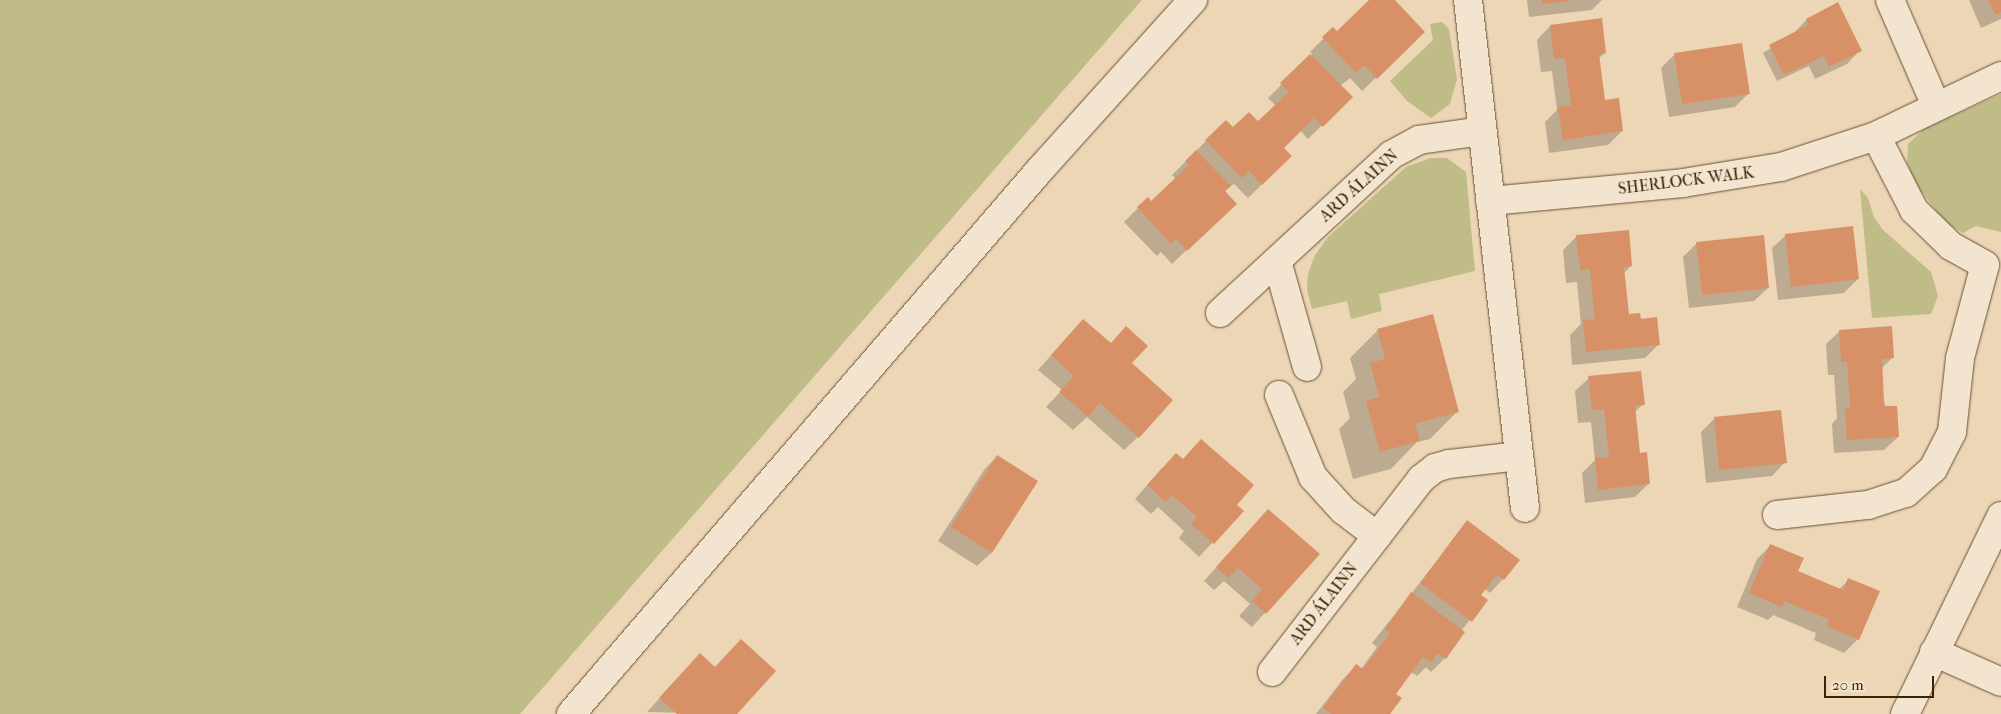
<!DOCTYPE html>
<html>
<head>
<meta charset="utf-8">
<style>
	body { margin:0 }
	#map { position:relative; width:2001px; height:714px; overflow:hidden; background:#edd6b6; font-family:"IM FELL French Canon",serif }
	div>[style] { position:absolute }
	[style*='--x'] { left:calc(var(--x)*1px); top:calc(var(--y)*1px); width:calc(var(--w)*1px); rotate:calc(var(--a)*1deg) }
	.green>* { inset:0; background:#c0bc88 }
	.shadow>* { inset:0; background:#0003 }
	.building>* { inset:0; background:#d89167 }
	.roads { filter:drop-shadow(0 0 1px #67502f) drop-shadow(0 0 1px #67502f) }
	.minor>* { height:28px; margin:-14px; padding:0 14px; transform-origin:14px; border-radius:14px; background:#f3e4d0 }
	.tertiary>* { height:28px; margin:-14px; padding:0 14px; transform-origin:14px; border-radius:14px; background:#f3e4d0 }
	span { translate:-50% -50%; white-space:nowrap; text-align:center; line-height:1.15; -webkit-text-stroke:4px #f3e4d0; paint-order:stroke }
	.street-label { font-size:16px; color:#3a2302 }
	.scale { position:absolute; left:1824px; top:676px; width:110px; height:22px; box-sizing:border-box; border:2px solid #3a2302; border-top:0; padding-left:6px; font-size:15px; line-height:18px; white-space:nowrap; color:#3a2302; -webkit-text-stroke:4px #f3e4d0; paint-order:stroke }
</style>
</head>
<body>
<div id="map">
	<div class="green">
		<div style="clip-path:polygon(0 0,1142px 0,520px 714px,0 714px)"></div>
		<div style="clip-path:polygon(1442px 22px,1449px 29px,1457px 79px,1450px 104px,1431px 118px,1407px 101px,1390px 81px,1433px 40px,1430px 24px)"></div>
		<div style="clip-path:polygon(2001px 94px,2001px 232px,1976px 226px,1963px 233px,1945px 222px,1914px 182px,1907px 161px,1908px 144px,1924px 129px)"></div>
		<div style="clip-path:polygon(1430px 158px,1447px 158px,1466px 172px,1475px 271px,1379px 294px,1382px 311px,1351px 319px,1347px 301px,1312px 309px,1307px 290px,1308px 274px,1315px 255px,1328px 237px,1406px 167px)"></div>
		<div style="clip-path:polygon(1860px 189px,1868px 198px,1874px 217px,1883px 230px,1931px 272px,1938px 296px,1931px 314px,1872px 318px)"></div>
	</div>
	<div class="shadow">
		<div style="clip-path:polygon(1371px 0,1393px 0,1410px 45px,1362px 91px,1350px 78px,1340px 86px,1351px 97px,1308px 139px,1300px 130px,1282px 148px,1291px 156px,1248px 198px,1234px 184px,1226px 189px,1221px 217px,1172px 264px,1161px 252px,1157px 256px,1124px 222px,1147px 199px,1151px 203px,1176px 179px,1172px 175px,1206px 141px,1258px 123px,1276px 106px,1268px 98px,1312px 54px,1310px 52px,1333px 29px,1337px 33px)"></div>
		<div style="clip-path:polygon(1527px 0,1602px 0,1592px 10px,1529px 17px)"></div>
		<div style="clip-path:polygon(1969px 0,2001px 0,2001px 19px,1981px 28px)"></div>
		<div style="clip-path:polygon(1601px 19px,1605px 53px,1598px 59px,1604px 101px,1622px 131px,1608px 145px,1549px 153px,1545px 122px,1557px 110px,1552px 71px,1541px 72px,1537px 40px,1550px 26px)"></div>
		<div style="clip-path:polygon(1806px 20px,1860px 50px,1847px 64px,1815px 79px,1809px 66px,1777px 81px,1763px 53px,1793px 34px)"></div>
		<div style="clip-path:polygon(1675px 54px,1749px 93px,1735px 107px,1669px 117px,1661px 68px)"></div>
		<div style="clip-path:polygon(1786px 235px,1858px 279px,1844px 293px,1778px 300px,1772px 248px)"></div>
		<div style="clip-path:polygon(1577px 236px,1631px 266px,1624px 273px,1628px 315px,1640px 320px,1659px 344px,1645px 358px,1572px 365px,1570px 335px,1581px 324px,1577px 282px,1566px 283px,1563px 250px)"></div>
		<div style="clip-path:polygon(1697px 243px,1768px 288px,1754px 301px,1689px 308px,1683px 257px)"></div>
		<div style="clip-path:polygon(1378px 330px,1458px 411px,1430px 439px,1417px 442px,1391px 469px,1353px 479px,1339px 429px,1350px 418px,1343px 392px,1356px 379px,1350px 358px)"></div>
		<div style="clip-path:polygon(1840px 331px,1892px 358px,1881px 369px,1883px 408px,1898px 437px,1884px 450px,1834px 453px,1832px 424px,1837px 418px,1834px 375px,1828px 375px,1826px 344px)"></div>
		<div style="clip-path:polygon(1070px 334px,1138px 437px,1124px 450px,1087px 417px,1073px 430px,1046px 407px,1062px 390px,1038px 370px)"></div>
		<div style="clip-path:polygon(1589px 378px,1643px 404px,1634px 413px,1639px 455px,1648px 484px,1635px 497px,1585px 503px,1582px 473px,1595px 460px,1591px 422px,1578px 423px,1575px 391px)"></div>
		<div style="clip-path:polygon(1715px 418px,1785px 462px,1772px 476px,1706px 483px,1701px 432px)"></div>
		<div style="clip-path:polygon(997px 456px,1037px 482px,991px 553px,977px 566px,938px 541px,984px 470px)"></div>
		<div style="clip-path:polygon(1182px 460px,1242px 511px,1199px 557px,1179px 538px,1184px 531px,1158px 507px,1151px 514px,1135px 499px,1162px 468px)"></div>
		<div style="clip-path:polygon(1468px 522px,1503px 579px,1490px 593px,1485px 589px,1480px 595px,1486px 600px,1461px 631px,1463px 632px,1445px 658px,1431px 672px,1426px 667px,1417px 676px,1411px 672px,1394px 694px,1389px 714px,1316px 714px,1343px 679px,1356px 666px,1361px 669px,1377px 647px,1372px 643px)"></div>
		<div style="clip-path:polygon(1255px 524px,1318px 554px,1252px 627px,1239px 616px,1250px 604px,1224px 581px,1214px 590px,1204px 581px)"></div>
		<div style="clip-path:polygon(1771px 545px,1797px 572px,1838px 590px,1849px 580px,1858px 639px,1844px 653px,1814px 640px,1816px 633px,1811px 631px,1773px 615px,1768px 620px,1737px 607px,1757px 559px)"></div>
		<div style="clip-path:polygon(687px 668px,715px 668px,735px 714px,647px 712px)"></div>
	</div>
	<div class="building">
		<div style="clip-path:polygon(1369px 0,1395px 0,1425px 32px,1377px 79px,1364px 65px,1356px 73px,1322px 37px,1333px 27px,1337px 31px)"></div>
		<div style="clip-path:polygon(1542px 0,1569px 0,1569px 1px,1542px 4px)"></div>
		<div style="clip-path:polygon(1988px 0,2001px 0,2001px 12px,1995px 15px)"></div>
		<div style="clip-path:polygon(1838px 2px,1862px 51px,1829px 67px,1824px 56px,1784px 75px,1769px 45px,1808px 25px,1806px 19px)"></div>
		<div style="clip-path:polygon(1602px 18px,1606px 53px,1599px 54px,1605px 100px,1619px 98px,1623px 131px,1563px 140px,1558px 107px,1571px 105px,1565px 58px,1554px 59px,1550px 25px)"></div>
		<div style="clip-path:polygon(1742px 43px,1750px 94px,1682px 104px,1674px 53px)"></div>
		<div style="clip-path:polygon(1310px 54px,1353px 97px,1323px 127px,1314px 118px,1284px 148px,1292px 156px,1262px 185px,1249px 171px,1242px 178px,1205px 140px,1226px 120px,1233px 127px,1249px 112px,1258px 121px,1289px 92px,1280px 83px)"></div>
		<div style="clip-path:polygon(1196px 150px,1231px 186px,1225px 191px,1237px 204px,1187px 251px,1176px 239px,1171px 244px,1137px 207px,1148px 197px,1151px 201px,1189px 165px,1185px 161px)"></div>
		<div style="clip-path:polygon(1853px 226px,1859px 279px,1791px 287px,1785px 234px)"></div>
		<div style="clip-path:polygon(1629px 230px,1632px 266px,1624px 267px,1629px 314px,1640px 313px,1641px 319px,1657px 317px,1660px 345px,1586px 352px,1583px 320px,1595px 319px,1594px 312px,1590px 269px,1580px 270px,1576px 235px)"></div>
		<div style="clip-path:polygon(1764px 235px,1769px 288px,1702px 295px,1696px 242px)"></div>
		<div style="clip-path:polygon(1433px 314px,1459px 412px,1415px 424px,1420px 441px,1380px 452px,1366px 401px,1379px 397px,1370px 363px,1385px 359px,1377px 329px)"></div>
		<div style="clip-path:polygon(1083px 319px,1111px 343px,1126px 326px,1148px 346px,1132px 363px,1173px 400px,1139px 438px,1100px 403px,1088px 417px,1059px 392px,1074px 376px,1051px 355px)"></div>
		<div style="clip-path:polygon(1892px 326px,1894px 358px,1882px 359px,1884px 401px,1885px 406px,1897px 406px,1899px 437px,1847px 440px,1845px 409px,1850px 408px,1850px 403px,1847px 362px,1841px 362px,1839px 330px)"></div>
		<div style="clip-path:polygon(1641px 371px,1645px 405px,1635px 406px,1640px 453px,1647px 452px,1650px 484px,1598px 490px,1595px 458px,1609px 457px,1604px 409px,1592px 410px,1588px 376px)"></div>
		<div style="clip-path:polygon(1781px 410px,1787px 463px,1719px 470px,1714px 417px)"></div>
		<div style="clip-path:polygon(1201px 439px,1254px 485px,1237px 505px,1244px 511px,1214px 544px,1191px 524px,1197px 517px,1172px 495px,1166px 502px,1147px 485px,1176px 453px,1183px 459px)"></div>
		<div style="clip-path:polygon(997px 455px,1038px 481px,992px 553px,951px 527px)"></div>
		<div style="clip-path:polygon(1268px 509px,1320px 554px,1266px 614px,1252px 601px,1262px 589px,1238px 568px,1228px 578px,1216px 567px)"></div>
		<div style="clip-path:polygon(1467px 520px,1520px 560px,1504px 580px,1497px 575px,1481px 595px,1488px 600px,1472px 622px,1420px 583px)"></div>
		<div style="clip-path:polygon(1770px 544px,1804px 558px,1798px 571px,1843px 590px,1848px 578px,1880px 591px,1859px 640px,1827px 626px,1829px 620px,1825px 618px,1784px 601px,1782px 607px,1749px 593px)"></div>
		<div style="clip-path:polygon(1411px 592px,1465px 632px,1446px 659px,1438px 653px,1431px 663px,1423px 657px,1396px 694px,1402px 698px,1390px 714px,1331px 714px,1323px 708px,1356px 664px,1363px 669px,1390px 633px,1385px 629px)"></div>
		<div style="clip-path:polygon(741px 639px,776px 671px,737px 714px,677px 714px,659px 698px,700px 653px,715px 667px)"></div>
	</div>
	<div class="roads">
		<div class="minor">
			<div style="--x:1468;--y:0;--w:511;--a:83.6"></div>
			<div style="--x:1890;--y:0;--w:116;--a:66.5"></div>
			<div style="--x:1490;--y:201;--w:194;--a:-5.3"></div>
			<div style="--x:1683;--y:183;--w:99;--a:-9.3"></div>
			<div style="--x:1781;--y:167;--w:100;--a:-18.1"></div>
			<div style="--x:1876;--y:136;--w:139;--a:-25.6"></div>
			<div style="--x:1277;--y:261;--w:110;--a:74.2"></div>
			<div style="--x:1220;--y:313;--w:233;--a:-42.7"></div>
			<div style="--x:1391;--y:155;--w:32;--a:-28"></div>
			<div style="--x:1419;--y:140;--w:64;--a:-8.1"></div>
			<div style="--x:1279;--y:395;--w:89;--a:67.5"></div>
			<div style="--x:1313;--y:477;--w:45;--a:47.7"></div>
			<div style="--x:1343;--y:510;--w:43;--a:37.4"></div>
			<div style="--x:1777;--y:515;--w:92;--a:-6.3"></div>
			<div style="--x:1868;--y:505;--w:40;--a:-18"></div>
			<div style="--x:1906;--y:493;--w:36;--a:-42"></div>
			<div style="--x:1933;--y:469;--w:42;--a:-62.8"></div>
			<div style="--x:1952;--y:432;--w:74;--a:-83.8"></div>
			<div style="--x:1960;--y:358;--w:96;--a:-75"></div>
			<div style="--x:1985;--y:265;--w:39;--a:-151"></div>
			<div style="--x:1951;--y:246;--w:52;--a:-135.8"></div>
			<div style="--x:1914;--y:210;--w:83;--a:-117.2"></div>
			<div style="--x:1934;--y:652;--w:73;--a:24.1"></div>
			<div style="--x:1272;--y:672;--w:244;--a:-52.3"></div>
			<div style="--x:1421;--y:479;--w:18;--a:-38"></div>
			<div style="--x:1435;--y:468;--w:15;--a:-16"></div>
			<div style="--x:1449;--y:464;--w:70;--a:-6.5"></div>
			<div style="--x:571;--y:714;--w:715;--a:-49.25"></div>
			<div style="--x:1038;--y:172;--w:232;--a:-48"></div>
		</div>
		<div class="tertiary">
			<div style="--x:1905;--y:714;--w:220;--a:-64.1"></div>
		</div>
	</div>
	<div class="street-label">
		<span style="left:1686px;top:181px;rotate:-7deg">SHERLOCK WALK</span>
		<span style="left:1359px;top:186px;rotate:-42deg">ARD ÁLAINN</span>
		<span style="left:1324px;top:604px;rotate:-52deg">ARD ÁLAINN</span>
	</div>
	<div class="scale">20 m</div>
</div>
</body>
</html>
